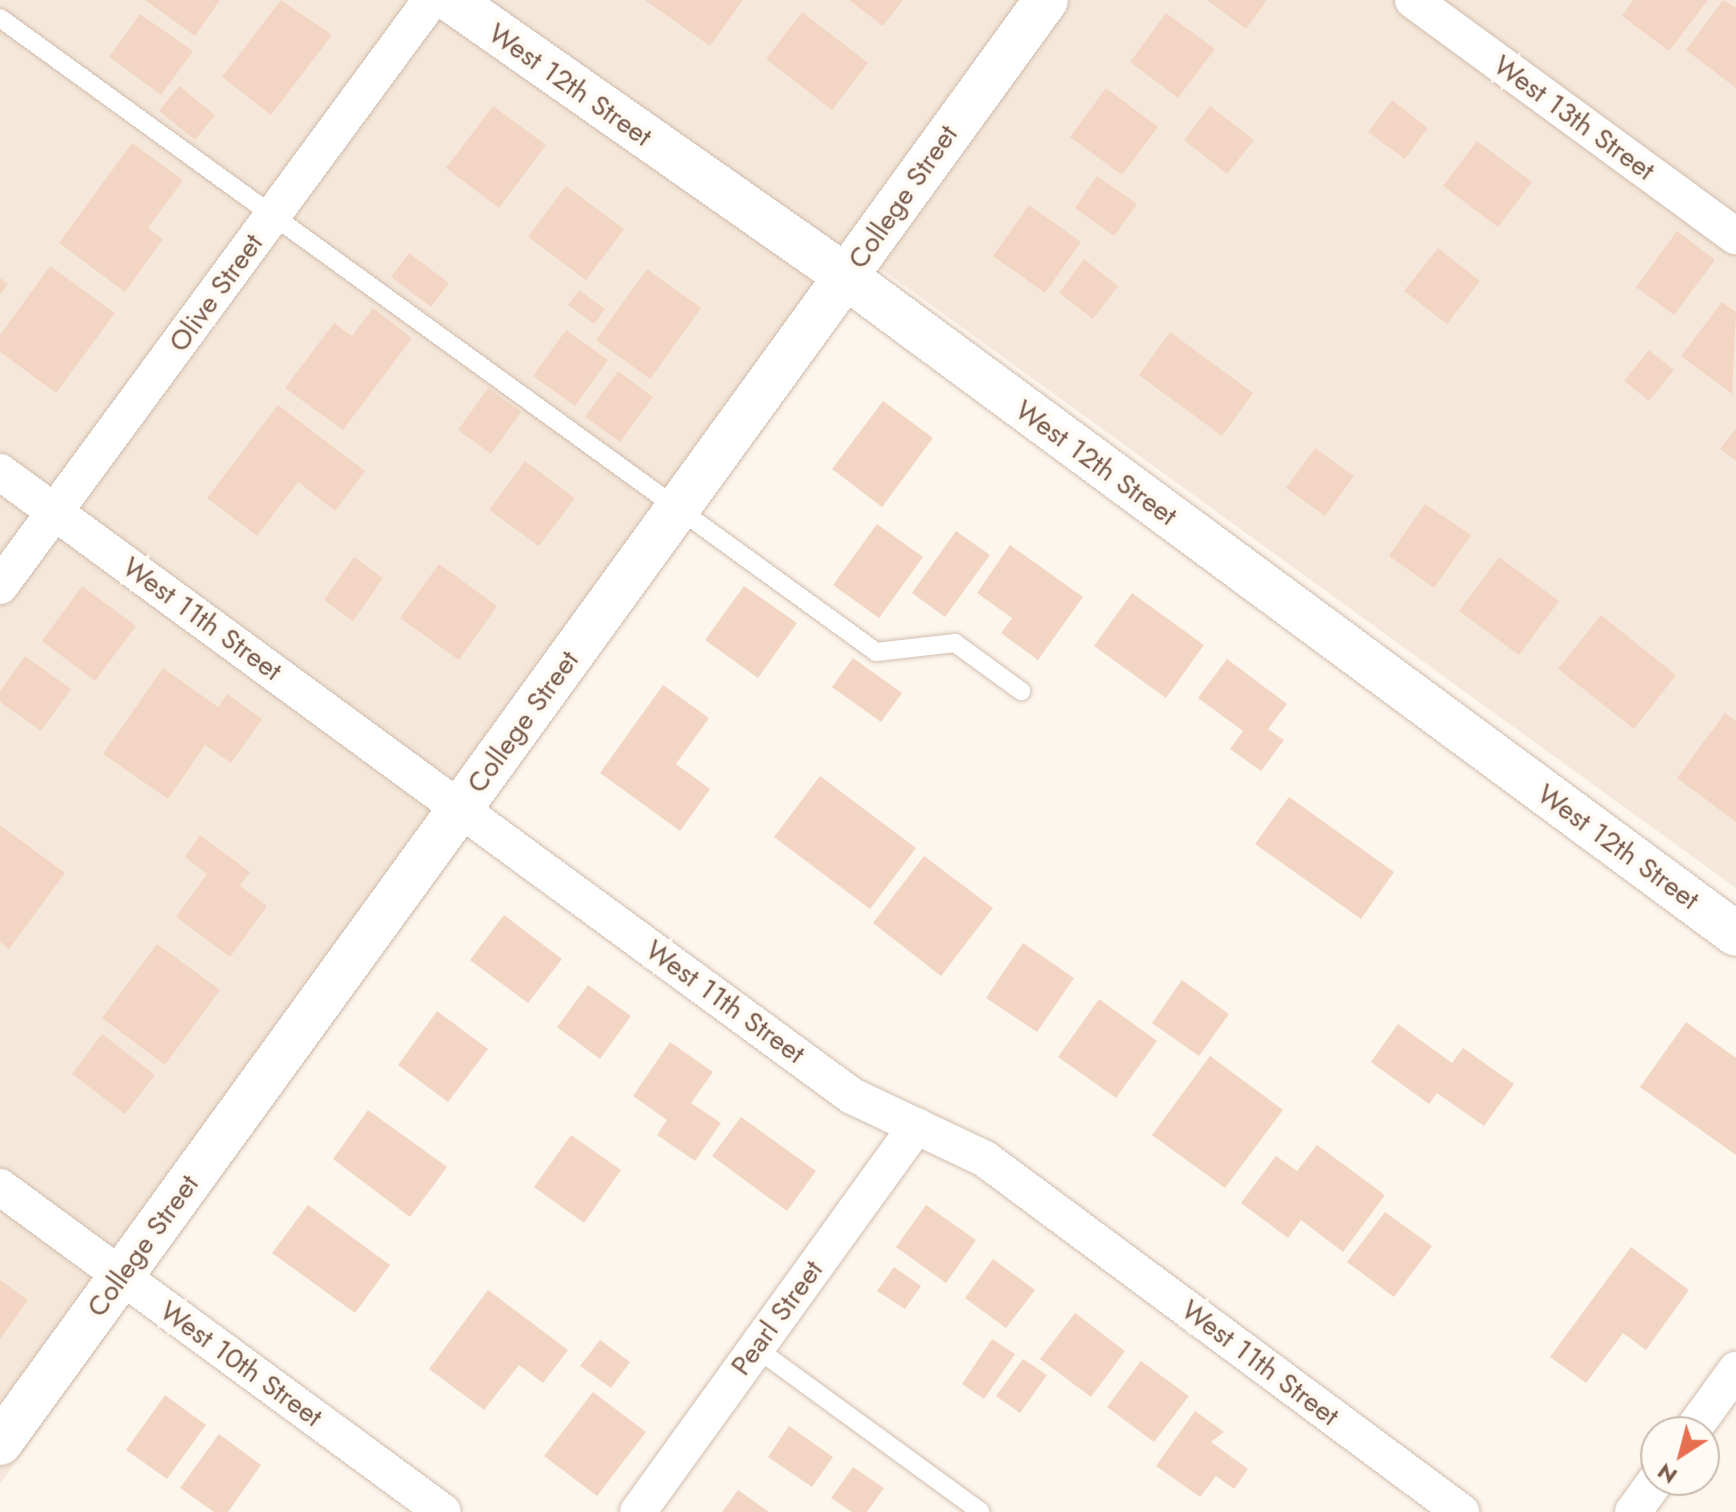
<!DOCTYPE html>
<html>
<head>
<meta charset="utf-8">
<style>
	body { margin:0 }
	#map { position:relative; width:1736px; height:1512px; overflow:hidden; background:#fdf6ec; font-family:Jost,sans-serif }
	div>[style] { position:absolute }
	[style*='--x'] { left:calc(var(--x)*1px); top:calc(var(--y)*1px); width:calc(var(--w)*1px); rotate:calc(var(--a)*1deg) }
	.residential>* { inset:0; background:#f5e8da }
	.building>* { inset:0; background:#f3d5c3 }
	.roads { filter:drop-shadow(0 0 2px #d1beb0) drop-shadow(0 0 2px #d1beb0) }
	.lane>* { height:18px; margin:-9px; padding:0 9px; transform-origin:9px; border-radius:9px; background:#fff }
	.street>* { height:36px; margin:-18px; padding:0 18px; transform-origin:18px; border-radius:18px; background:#fff }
	.secondary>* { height:44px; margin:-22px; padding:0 22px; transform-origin:22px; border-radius:22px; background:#fff }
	span { translate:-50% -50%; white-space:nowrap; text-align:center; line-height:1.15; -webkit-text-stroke:8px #fffaf3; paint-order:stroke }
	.street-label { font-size:28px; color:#7a5c4d }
	.north { position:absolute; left:1640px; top:1416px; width:80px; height:80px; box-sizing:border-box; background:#fffaf3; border:2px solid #cabbb1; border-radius:50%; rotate:216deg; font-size:22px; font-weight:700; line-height:32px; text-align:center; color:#7a5c4d }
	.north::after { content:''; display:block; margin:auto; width:28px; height:36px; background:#e76f51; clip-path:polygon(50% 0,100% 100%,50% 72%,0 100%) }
</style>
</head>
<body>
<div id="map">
	<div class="residential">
		<div style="clip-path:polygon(0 0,1736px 0,1736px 888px,880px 268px,0 1484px)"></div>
	</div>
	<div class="building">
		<div style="clip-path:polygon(145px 0,220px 0,195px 36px)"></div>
		<div style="clip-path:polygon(281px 0,332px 35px,271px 115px,222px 77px)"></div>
		<div style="clip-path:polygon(645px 0,743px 0,710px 46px)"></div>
		<div style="clip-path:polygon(849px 0,903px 0,883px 26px)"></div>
		<div style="clip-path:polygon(1207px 0,1267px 0,1246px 29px)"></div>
		<div style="clip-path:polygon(1633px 0,1708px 0,1669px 51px,1622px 16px)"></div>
		<div style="clip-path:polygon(1723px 0,1736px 8px,1736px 88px,1686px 50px)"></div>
		<div style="clip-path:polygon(802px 12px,868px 63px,832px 110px,766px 59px)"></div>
		<div style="clip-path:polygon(1166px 13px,1215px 49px,1178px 98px,1130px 62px)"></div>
		<div style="clip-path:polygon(140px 14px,193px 51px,161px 95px,109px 57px)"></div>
		<div style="clip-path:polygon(179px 86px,215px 115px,195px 140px,159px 111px)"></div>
		<div style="clip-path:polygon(1106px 88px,1158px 127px,1122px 175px,1070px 137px)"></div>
		<div style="clip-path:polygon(1392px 100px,1428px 128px,1405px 159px,1368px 132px)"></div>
		<div style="clip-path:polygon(493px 106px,546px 145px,499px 208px,446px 168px)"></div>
		<div style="clip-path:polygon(1210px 106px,1254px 140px,1227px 174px,1184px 140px)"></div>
		<div style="clip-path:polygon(1477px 141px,1532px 182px,1498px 227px,1443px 186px)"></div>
		<div style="clip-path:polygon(132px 143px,183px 180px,148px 228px,163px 239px,125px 292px,59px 243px)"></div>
		<div style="clip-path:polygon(1097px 176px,1137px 204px,1114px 236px,1075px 208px)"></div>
		<div style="clip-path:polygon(566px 186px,624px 229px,586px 280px,528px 237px)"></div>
		<div style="clip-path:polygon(1029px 205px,1081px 242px,1045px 293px,993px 256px)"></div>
		<div style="clip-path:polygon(1677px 231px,1715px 260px,1674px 315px,1636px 287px)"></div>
		<div style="clip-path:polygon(1438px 248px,1480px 281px,1447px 324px,1404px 291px)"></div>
		<div style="clip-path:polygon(409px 253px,449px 283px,431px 307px,391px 277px)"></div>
		<div style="clip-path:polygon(1084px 259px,1118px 286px,1093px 319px,1059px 293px)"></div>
		<div style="clip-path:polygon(50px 266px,115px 313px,56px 393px,0 352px,0 335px)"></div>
		<div style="clip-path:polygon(647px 269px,701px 308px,650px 379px,596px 340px)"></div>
		<div style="clip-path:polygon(0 278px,8px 284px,0 295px)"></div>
		<div style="clip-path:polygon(579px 290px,605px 309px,594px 324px,568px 305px)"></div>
		<div style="clip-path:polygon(1722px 302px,1736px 312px,1732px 394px,1681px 356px)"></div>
		<div style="clip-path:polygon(373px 308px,412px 338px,343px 430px,285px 388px,334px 323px,352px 336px)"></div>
		<div style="clip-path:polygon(566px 330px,608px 360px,575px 406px,533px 376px)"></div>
		<div style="clip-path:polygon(1170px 332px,1253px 393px,1222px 436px,1139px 375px)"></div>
		<div style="clip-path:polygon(1649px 350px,1674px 370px,1649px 401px,1624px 381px)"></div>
		<div style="clip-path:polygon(618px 371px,653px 397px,620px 442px,585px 417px)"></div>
		<div style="clip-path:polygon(488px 388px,521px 412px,491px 454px,458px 430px)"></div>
		<div style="clip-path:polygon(883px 401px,933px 438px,882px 507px,832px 469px)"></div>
		<div style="clip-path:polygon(278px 405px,365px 471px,335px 511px,298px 482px,257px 536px,207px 498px)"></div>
		<div style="clip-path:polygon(1736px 428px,1736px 461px,1720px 449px)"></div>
		<div style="clip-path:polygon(1315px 448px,1354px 476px,1325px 516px,1286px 488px)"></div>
		<div style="clip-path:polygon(525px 461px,575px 498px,539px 546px,489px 510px)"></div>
		<div style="clip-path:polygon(1425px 504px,1471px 535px,1434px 588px,1389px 556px)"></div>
		<div style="clip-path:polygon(877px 524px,923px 557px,879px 618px,833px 585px)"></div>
		<div style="clip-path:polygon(956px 531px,990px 555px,945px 617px,912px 593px)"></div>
		<div style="clip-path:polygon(1010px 545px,1083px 597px,1038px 660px,1001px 633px,1012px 618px,977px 593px)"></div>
		<div style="clip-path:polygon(354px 557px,383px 578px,353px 621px,324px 600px)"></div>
		<div style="clip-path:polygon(1499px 557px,1559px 601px,1519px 655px,1459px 611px)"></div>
		<div style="clip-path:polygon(439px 564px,497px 606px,459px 660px,400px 618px)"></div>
		<div style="clip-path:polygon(82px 586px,136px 626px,95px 681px,42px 641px)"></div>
		<div style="clip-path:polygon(744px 586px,797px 623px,758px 678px,705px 640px)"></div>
		<div style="clip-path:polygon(1132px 593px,1204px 645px,1166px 698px,1094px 646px)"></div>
		<div style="clip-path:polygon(1601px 615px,1676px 675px,1634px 729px,1558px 669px)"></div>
		<div style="clip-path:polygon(25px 656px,71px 689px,41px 731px,0 702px,0 691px)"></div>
		<div style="clip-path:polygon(853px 658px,902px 693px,881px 722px,832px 687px)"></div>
		<div style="clip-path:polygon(1227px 659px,1287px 704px,1268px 729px,1284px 740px,1261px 771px,1230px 749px,1243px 731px,1198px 698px)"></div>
		<div style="clip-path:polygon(163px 668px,218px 707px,227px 694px,262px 719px,231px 763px,205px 745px,168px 799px,103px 754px)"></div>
		<div style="clip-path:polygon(663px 685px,709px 718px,676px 764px,710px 789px,680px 831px,600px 773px)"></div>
		<div style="clip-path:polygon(1725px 713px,1736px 721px,1736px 822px,1677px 778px)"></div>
		<div style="clip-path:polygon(820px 776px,916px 848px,870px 909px,774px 837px)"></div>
		<div style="clip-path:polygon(1289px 797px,1394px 872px,1361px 919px,1255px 844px)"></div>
		<div style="clip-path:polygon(0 825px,65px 873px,9px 949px,0 942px)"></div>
		<div style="clip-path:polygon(200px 835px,250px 872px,240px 886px,267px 906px,230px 957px,176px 917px,207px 874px,185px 857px)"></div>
		<div style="clip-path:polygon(924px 856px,993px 908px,941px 976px,873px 923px)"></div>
		<div style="clip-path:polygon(504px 915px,562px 959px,528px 1003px,470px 960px)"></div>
		<div style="clip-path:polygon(1023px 943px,1074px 978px,1037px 1032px,986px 998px)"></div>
		<div style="clip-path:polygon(157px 944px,220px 990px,165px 1065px,102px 1018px)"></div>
		<div style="clip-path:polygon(1182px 980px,1229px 1014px,1199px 1056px,1152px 1023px)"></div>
		<div style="clip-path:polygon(588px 985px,631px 1016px,600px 1059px,557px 1027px)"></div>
		<div style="clip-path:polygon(1099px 999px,1157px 1041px,1116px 1098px,1058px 1057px)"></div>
		<div style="clip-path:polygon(437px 1011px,488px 1049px,448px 1102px,398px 1065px)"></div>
		<div style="clip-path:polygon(1686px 1022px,1736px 1058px,1736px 1155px,1640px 1087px)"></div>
		<div style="clip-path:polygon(1398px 1024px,1452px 1063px,1463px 1048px,1514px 1084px,1484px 1126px,1437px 1093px,1429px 1104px,1371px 1062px)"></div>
		<div style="clip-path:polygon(102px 1034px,155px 1075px,125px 1114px,72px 1074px)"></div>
		<div style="clip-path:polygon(670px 1042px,713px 1072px,691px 1103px,721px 1123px,695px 1161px,657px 1135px,667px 1120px,633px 1096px)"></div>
		<div style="clip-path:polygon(1210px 1056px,1283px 1110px,1225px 1188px,1152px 1135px)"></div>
		<div style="clip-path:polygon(368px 1110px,447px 1167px,410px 1217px,333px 1159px)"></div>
		<div style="clip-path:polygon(741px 1117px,816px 1171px,787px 1211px,712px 1156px)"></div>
		<div style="clip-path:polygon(571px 1135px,621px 1170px,584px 1223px,534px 1187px)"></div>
		<div style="clip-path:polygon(1317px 1145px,1385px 1195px,1343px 1252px,1301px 1220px,1288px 1238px,1241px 1203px,1276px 1156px,1297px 1171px)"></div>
		<div style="clip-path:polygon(308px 1205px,390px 1265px,355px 1313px,272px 1253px)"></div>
		<div style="clip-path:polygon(926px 1205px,976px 1240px,946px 1283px,896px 1247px)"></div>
		<div style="clip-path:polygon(1385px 1212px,1432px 1246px,1394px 1297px,1347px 1262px)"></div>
		<div style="clip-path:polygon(1631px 1247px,1689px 1290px,1646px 1350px,1623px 1333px,1586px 1383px,1550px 1357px)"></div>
		<div style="clip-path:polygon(993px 1259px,1035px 1290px,1006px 1328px,965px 1298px)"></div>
		<div style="clip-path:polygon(894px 1267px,921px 1286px,905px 1309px,877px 1291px)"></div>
		<div style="clip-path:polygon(0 1280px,28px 1300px,0 1339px)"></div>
		<div style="clip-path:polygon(488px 1290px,568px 1350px,543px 1383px,519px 1365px,484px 1410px,429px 1369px)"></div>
		<div style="clip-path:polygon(1075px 1313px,1125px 1351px,1091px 1397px,1040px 1359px)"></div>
		<div style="clip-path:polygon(992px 1339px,1015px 1354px,984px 1399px,962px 1384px)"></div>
		<div style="clip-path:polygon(600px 1340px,630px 1362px,611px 1388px,580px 1366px)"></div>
		<div style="clip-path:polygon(1023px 1359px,1047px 1375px,1020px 1413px,996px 1396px)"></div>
		<div style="clip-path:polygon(1141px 1361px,1189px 1396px,1154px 1442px,1107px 1407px)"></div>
		<div style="clip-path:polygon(593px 1392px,646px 1432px,597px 1496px,544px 1456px)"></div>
		<div style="clip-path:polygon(165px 1395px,206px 1425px,167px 1479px,126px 1450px)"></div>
		<div style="clip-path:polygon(1195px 1411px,1224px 1432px,1211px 1442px,1248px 1469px,1234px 1489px,1216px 1476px,1200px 1497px,1156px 1466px)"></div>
		<div style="clip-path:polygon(789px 1426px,833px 1457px,812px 1487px,768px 1457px)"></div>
		<div style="clip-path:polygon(219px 1434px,261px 1465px,228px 1512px,214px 1512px,180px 1488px)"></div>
		<div style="clip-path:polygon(853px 1467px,884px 1488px,867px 1512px,852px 1512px,831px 1498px)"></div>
		<div style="clip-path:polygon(738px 1490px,769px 1512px,722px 1512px)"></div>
	</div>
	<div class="roads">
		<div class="lane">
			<div style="--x:0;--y:18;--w:1081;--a:35.89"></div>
			<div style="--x:876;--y:652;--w:80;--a:-6.5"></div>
			<div style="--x:955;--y:643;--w:82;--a:36"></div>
			<div style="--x:756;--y:1348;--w:278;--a:36.1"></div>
		</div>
		<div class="street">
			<div style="--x:1413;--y:0;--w:400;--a:36.2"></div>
			<div style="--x:0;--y:472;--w:1056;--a:36.22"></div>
			<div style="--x:852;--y:1096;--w:147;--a:25.3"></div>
			<div style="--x:985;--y:1159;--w:593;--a:36.56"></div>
			<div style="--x:0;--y:586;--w:727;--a:-53.67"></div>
			<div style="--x:0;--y:1187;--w:549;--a:36.27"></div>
			<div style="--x:1691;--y:1432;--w:77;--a:-54"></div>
			<div style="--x:638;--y:1512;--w:476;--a:-54.2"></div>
			<div style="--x:1633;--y:1512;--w:39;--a:-54"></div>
		</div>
		<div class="secondary">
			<div style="--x:451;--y:0;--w:482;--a:35"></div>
			<div style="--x:846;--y:277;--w:1106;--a:36.43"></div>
			<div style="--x:0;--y:1443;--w:1782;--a:-54.06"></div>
		</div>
	</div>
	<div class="street-label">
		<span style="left:570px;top:85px;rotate:35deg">West 12th Street</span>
		<span style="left:1574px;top:118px;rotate:36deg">West 13th Street</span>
		<span style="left:903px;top:197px;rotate:-55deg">College Street</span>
		<span style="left:216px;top:293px;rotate:-54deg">Olive Street</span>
		<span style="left:1096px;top:463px;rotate:36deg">West 12th Street</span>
		<span style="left:202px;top:619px;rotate:36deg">West 11th Street</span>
		<span style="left:523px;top:722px;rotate:-54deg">College Street</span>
		<span style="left:1618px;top:847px;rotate:36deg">West 12th Street</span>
		<span style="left:725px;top:1002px;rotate:36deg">West 11th Street</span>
		<span style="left:143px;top:1246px;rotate:-54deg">College Street</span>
		<span style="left:777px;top:1318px;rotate:-54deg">Pearl Street</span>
		<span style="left:1260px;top:1363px;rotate:37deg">West 11th Street</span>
		<span style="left:241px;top:1364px;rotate:36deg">West 10th Street</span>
	</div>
	<div class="north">N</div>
</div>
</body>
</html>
